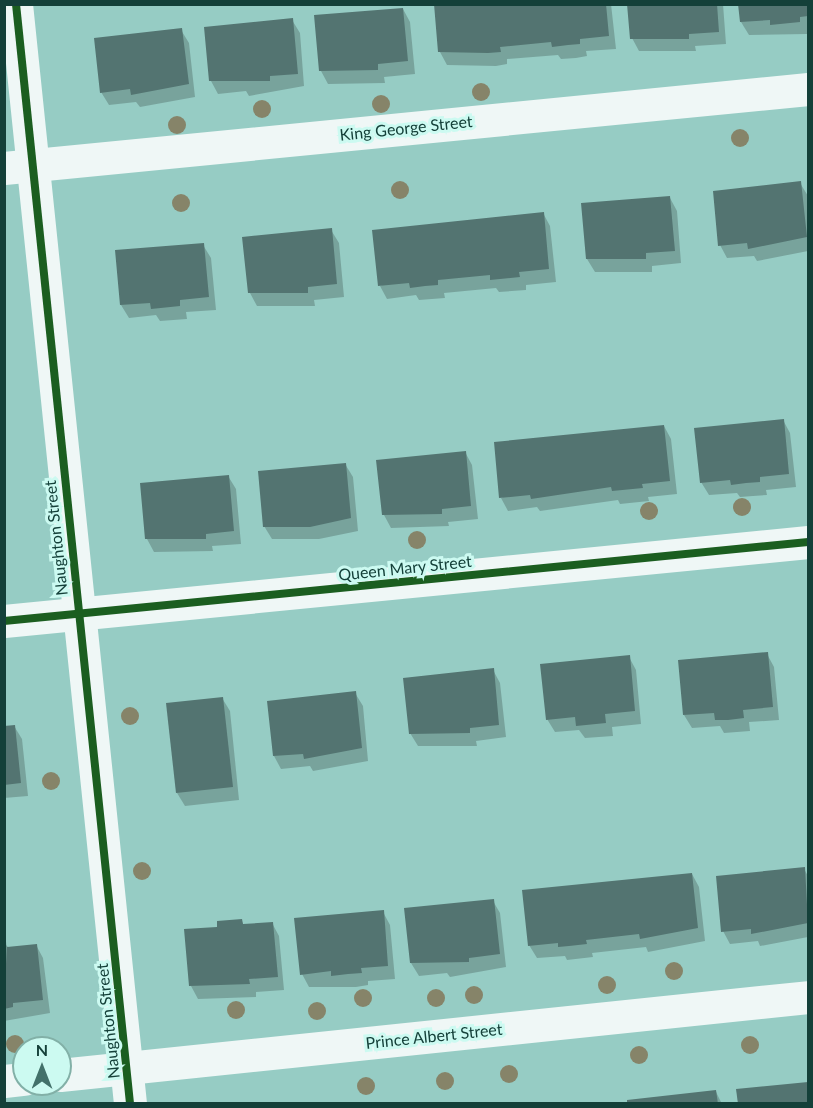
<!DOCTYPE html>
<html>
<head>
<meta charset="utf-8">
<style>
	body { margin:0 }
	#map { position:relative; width:813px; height:1108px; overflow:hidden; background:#96ccc4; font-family:Lato,sans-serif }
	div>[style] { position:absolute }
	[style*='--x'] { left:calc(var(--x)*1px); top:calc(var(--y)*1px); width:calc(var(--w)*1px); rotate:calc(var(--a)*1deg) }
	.shadow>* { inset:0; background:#0003 }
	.building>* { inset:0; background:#537471 }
	.minor>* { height:33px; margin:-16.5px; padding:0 16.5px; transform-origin:16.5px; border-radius:16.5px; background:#eff7f6 }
	.cycleway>* { height:8px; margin:-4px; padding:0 4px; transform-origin:4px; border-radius:4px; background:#1b5e20 }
	.trees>* { width:18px; height:18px; margin:-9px; border-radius:50%; background:#868469 }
	span { translate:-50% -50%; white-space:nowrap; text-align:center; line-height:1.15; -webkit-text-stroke:6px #ccfaf1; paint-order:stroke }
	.street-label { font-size:16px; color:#144039 }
	.frame { position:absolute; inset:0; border:6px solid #144039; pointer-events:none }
	.north { position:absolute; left:12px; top:1036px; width:60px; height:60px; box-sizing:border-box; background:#ccfaf1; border:2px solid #82b0a7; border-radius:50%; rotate:0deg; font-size:16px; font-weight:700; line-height:24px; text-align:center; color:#144039 }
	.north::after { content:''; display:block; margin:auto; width:21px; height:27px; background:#42716a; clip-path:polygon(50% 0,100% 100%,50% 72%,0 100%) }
</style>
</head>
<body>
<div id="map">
	<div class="shadow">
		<div style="clip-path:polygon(436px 4px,611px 4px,616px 49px,586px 51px,587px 56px,576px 58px,561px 59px,558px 55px,507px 59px,507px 64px,496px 66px,447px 65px,440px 52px)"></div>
		<div style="clip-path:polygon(629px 4px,723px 4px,726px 44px,695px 46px,696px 51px,639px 51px,632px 38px)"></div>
		<div style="clip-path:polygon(740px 4px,808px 4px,807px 34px,749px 35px,741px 22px)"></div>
		<div style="clip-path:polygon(403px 9px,410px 22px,415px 74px,384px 77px,385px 83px,328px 84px,321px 71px)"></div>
		<div style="clip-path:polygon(292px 20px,300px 33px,304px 86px,249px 96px,246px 91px,218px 94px,211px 81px)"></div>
		<div style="clip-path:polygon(181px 30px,189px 43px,195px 97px,140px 107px,136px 102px,109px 105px,101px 92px)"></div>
		<div style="clip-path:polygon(800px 183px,808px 196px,808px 251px,757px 261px,754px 256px,727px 258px,720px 245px)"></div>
		<div style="clip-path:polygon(670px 198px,677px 211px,681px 263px,652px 266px,652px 272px,595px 272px,587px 259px)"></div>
		<div style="clip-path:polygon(543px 213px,550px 226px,556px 282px,526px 285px,526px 290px,499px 292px,496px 288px,444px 293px,445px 298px,419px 300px,416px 295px,387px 299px,380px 286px)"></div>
		<div style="clip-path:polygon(331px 230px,339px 243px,344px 297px,314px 300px,315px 306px,257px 306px,250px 293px)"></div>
		<div style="clip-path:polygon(203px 245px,211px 258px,216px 310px,186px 312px,187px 319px,160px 321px,156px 315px,129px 318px,121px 305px,116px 251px)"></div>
		<div style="clip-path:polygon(783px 420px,790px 433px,796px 487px,766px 490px,767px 495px,753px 496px,740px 497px,737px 493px,709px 495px,701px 482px)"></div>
		<div style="clip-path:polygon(664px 426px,671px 439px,677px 494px,648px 497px,649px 501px,620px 504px,618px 500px,540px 511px,537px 507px,508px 511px,501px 498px)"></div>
		<div style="clip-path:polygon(465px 452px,472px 465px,478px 519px,448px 522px,449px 526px,391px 528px,384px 515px)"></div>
		<div style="clip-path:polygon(345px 464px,353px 477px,358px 531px,319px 539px,272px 539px,264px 526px)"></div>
		<div style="clip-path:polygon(228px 476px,236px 489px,241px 544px,212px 546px,213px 551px,154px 552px,147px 539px)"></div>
		<div style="clip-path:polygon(767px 654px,774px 667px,779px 720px,749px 722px,750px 731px,724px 733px,720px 726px,692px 728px,684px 715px)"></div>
		<div style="clip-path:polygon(629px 657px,636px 670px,641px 724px,612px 727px,613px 736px,585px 738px,579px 730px,555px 732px,547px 719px)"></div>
		<div style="clip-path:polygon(493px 670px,500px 683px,506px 737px,476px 741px,477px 746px,418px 746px,410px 733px)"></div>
		<div style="clip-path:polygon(355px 693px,363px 706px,368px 761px,313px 771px,310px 766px,281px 769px,274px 756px,268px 702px)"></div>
		<div style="clip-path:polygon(222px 698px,230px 711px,239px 800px,185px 806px,177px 793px)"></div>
		<div style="clip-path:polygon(14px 726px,22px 739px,28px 796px,4px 798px,4px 727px)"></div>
		<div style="clip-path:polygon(804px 869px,808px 876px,808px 937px,760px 946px,758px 941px,730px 944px,723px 931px)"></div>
		<div style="clip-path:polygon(692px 874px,699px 887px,705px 941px,648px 952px,646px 947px,592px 953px,593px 957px,567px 960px,565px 956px,537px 958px,529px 945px)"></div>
		<div style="clip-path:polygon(493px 901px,500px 913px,506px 967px,450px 977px,447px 973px,419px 976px,411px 963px,405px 909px)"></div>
		<div style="clip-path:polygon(383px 912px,390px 925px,395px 979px,368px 981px,368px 985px,356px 987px,309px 987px,302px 974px)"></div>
		<div style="clip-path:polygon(241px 920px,244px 926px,272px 923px,279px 936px,284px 990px,256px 992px,256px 997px,198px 999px,191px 986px,219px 928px)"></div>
		<div style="clip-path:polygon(4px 943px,9px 948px,36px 945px,43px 958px,50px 1013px,4px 1021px)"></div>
		<div style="clip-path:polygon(716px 1092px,722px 1104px,628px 1104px)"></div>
	</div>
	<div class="building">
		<div style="clip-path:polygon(434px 4px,606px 4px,609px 36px,580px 39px,580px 44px,568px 45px,552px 47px,551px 42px,500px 47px,501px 52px,488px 53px,438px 52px)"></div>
		<div style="clip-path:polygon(627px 4px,717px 4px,719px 32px,689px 34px,689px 39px,630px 39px)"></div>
		<div style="clip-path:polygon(738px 4px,808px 4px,808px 16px,800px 17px,800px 22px,770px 25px,770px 20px,740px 22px)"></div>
		<div style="clip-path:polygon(403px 8px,408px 61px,378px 64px,378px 70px,319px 71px,314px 15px)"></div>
		<div style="clip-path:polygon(293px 18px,298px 74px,270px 76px,270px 81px,209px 81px,204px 27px)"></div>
		<div style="clip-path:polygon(182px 28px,189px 84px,131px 95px,130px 89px,100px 93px,94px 38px)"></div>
		<div style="clip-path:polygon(801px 181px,807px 237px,748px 249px,747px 243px,718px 246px,713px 191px)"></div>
		<div style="clip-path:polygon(670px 196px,675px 251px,646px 253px,646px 259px,586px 259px,581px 203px)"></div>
		<div style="clip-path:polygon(544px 212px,549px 269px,519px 272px,520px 277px,490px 280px,490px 275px,438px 280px,438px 285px,425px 286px,410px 288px,409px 283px,378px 286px,372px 230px)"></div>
		<div style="clip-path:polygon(332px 228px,337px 284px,308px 287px,308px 293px,248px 293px,242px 237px)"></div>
		<div style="clip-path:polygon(204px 243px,209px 297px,180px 300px,180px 306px,151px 309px,150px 303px,120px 305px,115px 250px)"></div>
		<div style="clip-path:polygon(784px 419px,789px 474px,760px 477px,760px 482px,746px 483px,731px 485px,730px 480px,700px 483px,694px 428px)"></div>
		<div style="clip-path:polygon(664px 425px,670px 481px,642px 484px,643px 488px,612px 491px,611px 487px,531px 499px,530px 495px,499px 498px,494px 442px)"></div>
		<div style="clip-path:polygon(466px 451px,471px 506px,442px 509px,442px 514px,382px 515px,376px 460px)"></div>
		<div style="clip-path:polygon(346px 463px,351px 518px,310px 527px,263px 527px,258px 471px)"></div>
		<div style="clip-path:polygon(229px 475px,234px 531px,206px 534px,206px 539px,145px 539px,140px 483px)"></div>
		<div style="clip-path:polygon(768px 652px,773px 707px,743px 710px,744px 718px,728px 720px,715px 720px,714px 713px,683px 715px,678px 660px)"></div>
		<div style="clip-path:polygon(630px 655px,635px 711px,605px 714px,606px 723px,576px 726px,575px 717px,546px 720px,540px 664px)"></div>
		<div style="clip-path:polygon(494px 668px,499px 725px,470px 728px,470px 733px,409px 734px,403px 678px)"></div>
		<div style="clip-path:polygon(356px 691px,362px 748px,304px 759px,303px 754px,273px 756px,267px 701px)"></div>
		<div style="clip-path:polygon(223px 697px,233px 787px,176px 793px,166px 703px)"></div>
		<div style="clip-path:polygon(15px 725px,21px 783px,4px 785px,4px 726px)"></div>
		<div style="clip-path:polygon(805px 867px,808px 923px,751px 934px,751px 929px,721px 932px,716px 876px)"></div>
		<div style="clip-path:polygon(692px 873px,698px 928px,640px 939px,639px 934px,586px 940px,587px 944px,569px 946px,558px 947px,558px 943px,528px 946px,522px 890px)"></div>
		<div style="clip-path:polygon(494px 899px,500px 954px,469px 958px,469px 962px,410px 963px,404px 908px)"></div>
		<div style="clip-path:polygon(384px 910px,388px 966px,361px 968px,362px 973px,348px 974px,331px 976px,331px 971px,300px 975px,294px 918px)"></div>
		<div style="clip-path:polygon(242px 919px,243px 924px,273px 922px,278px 977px,249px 979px,250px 984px,189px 986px,184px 929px,217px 927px,217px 921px)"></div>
		<div style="clip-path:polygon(7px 941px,7px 947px,37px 944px,43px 1000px,13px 1003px,13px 1007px,4px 1009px)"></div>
		<div style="clip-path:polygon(808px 1082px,808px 1104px,738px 1104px,736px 1089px)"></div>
		<div style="clip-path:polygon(716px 1090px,718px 1104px,627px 1104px,627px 1100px)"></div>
	</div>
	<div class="minor">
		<div style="--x:16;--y:4;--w:1106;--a:84.08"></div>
		<div style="--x:4;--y:168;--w:808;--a:-5.61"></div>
		<div style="--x:4;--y:621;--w:808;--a:-5.61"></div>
		<div style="--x:60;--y:1075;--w:752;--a:-5.95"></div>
		<div style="--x:4;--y:1081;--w:20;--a:-6"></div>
	</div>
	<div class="cycleway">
		<div style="--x:16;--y:4;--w:1106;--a:84.08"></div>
		<div style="--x:4;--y:621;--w:808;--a:-5.61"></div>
	</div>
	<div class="trees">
		<div style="left:481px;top:92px"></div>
		<div style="left:381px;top:104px"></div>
		<div style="left:262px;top:109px"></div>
		<div style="left:177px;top:125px"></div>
		<div style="left:740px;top:138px"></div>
		<div style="left:400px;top:190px"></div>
		<div style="left:181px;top:203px"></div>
		<div style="left:742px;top:507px"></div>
		<div style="left:649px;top:511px"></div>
		<div style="left:417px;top:540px"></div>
		<div style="left:130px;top:716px"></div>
		<div style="left:51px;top:781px"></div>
		<div style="left:142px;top:871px"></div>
		<div style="left:674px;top:971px"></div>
		<div style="left:607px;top:985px"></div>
		<div style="left:474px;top:995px"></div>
		<div style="left:363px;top:998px"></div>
		<div style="left:436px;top:998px"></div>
		<div style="left:236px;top:1010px"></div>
		<div style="left:317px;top:1011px"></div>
		<div style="left:15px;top:1044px"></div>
		<div style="left:750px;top:1045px"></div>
		<div style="left:639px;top:1055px"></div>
		<div style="left:509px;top:1074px"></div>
		<div style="left:445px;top:1081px"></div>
		<div style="left:366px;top:1086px"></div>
	</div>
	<div class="street-label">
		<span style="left:406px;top:128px;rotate:-6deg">King George Street</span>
		<span style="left:56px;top:538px;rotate:-96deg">Naughton Street</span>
		<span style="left:405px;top:568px;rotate:-6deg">Queen Mary Street</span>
		<span style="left:108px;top:1021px;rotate:-96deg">Naughton Street</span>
		<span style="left:434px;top:1036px;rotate:-6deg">Prince Albert Street</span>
	</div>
	<div class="frame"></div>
	<div class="north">N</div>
</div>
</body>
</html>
